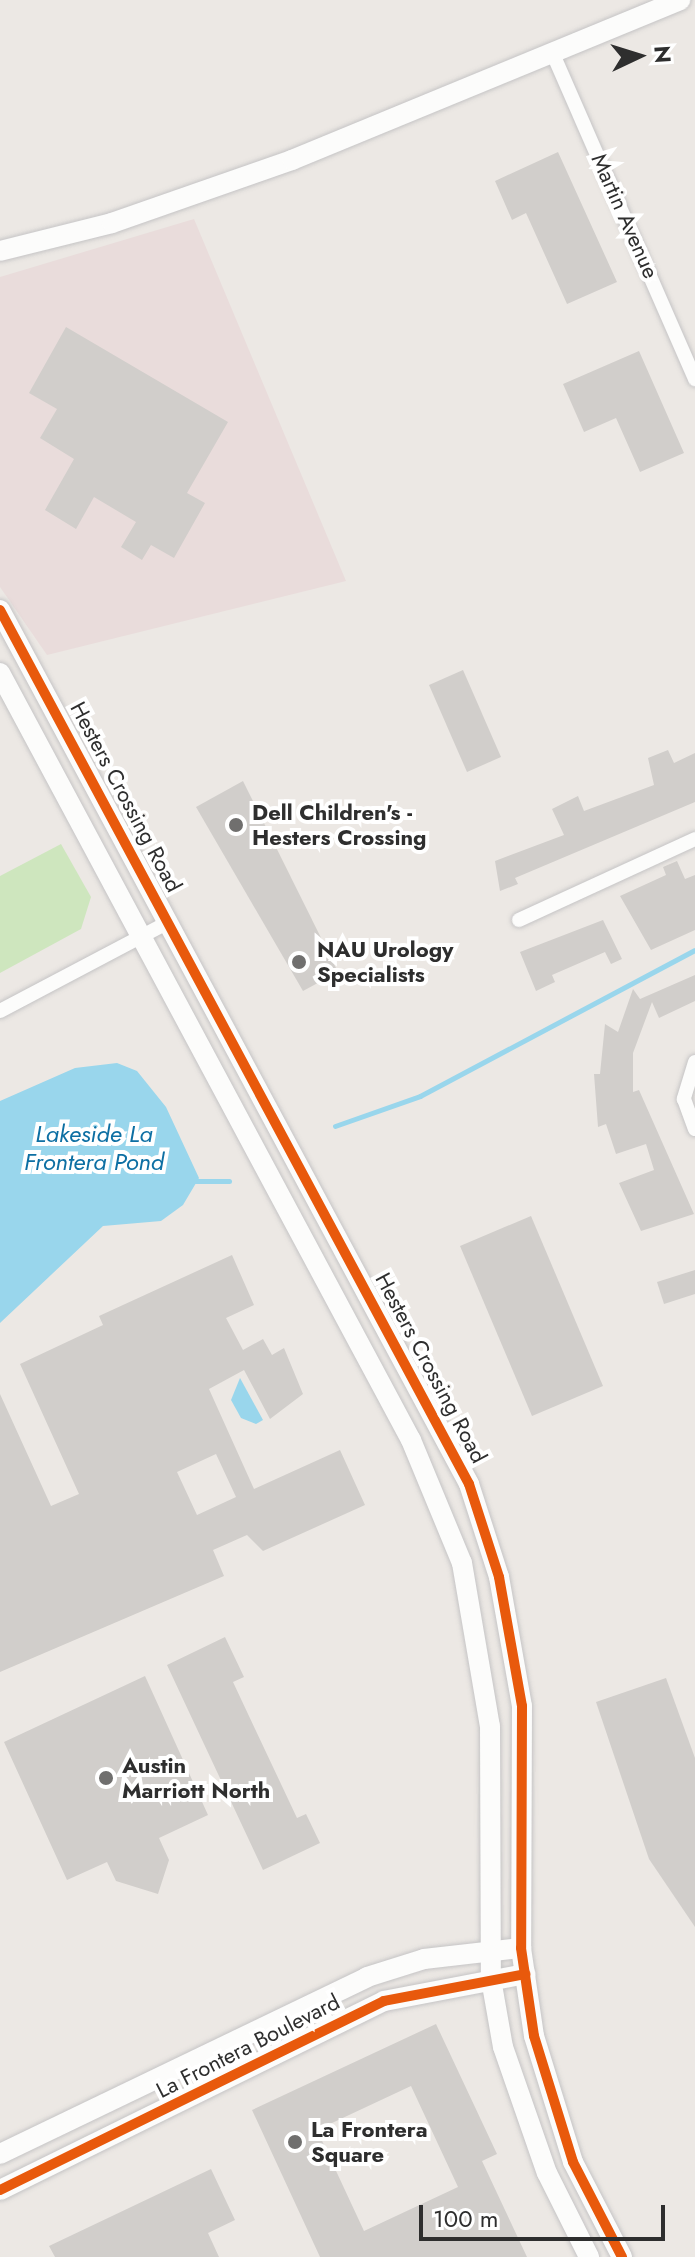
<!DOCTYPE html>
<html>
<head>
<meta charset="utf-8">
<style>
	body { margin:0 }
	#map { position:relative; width:695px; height:2257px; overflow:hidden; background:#ece8e4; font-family:Jost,sans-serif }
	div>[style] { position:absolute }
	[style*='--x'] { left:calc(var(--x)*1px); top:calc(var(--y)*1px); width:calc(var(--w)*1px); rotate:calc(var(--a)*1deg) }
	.medical>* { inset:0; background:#e9dcdb }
	.green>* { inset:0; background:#cee6be }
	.water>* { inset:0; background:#99d6ec }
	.stream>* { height:5px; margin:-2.5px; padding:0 2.5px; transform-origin:2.5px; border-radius:2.5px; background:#99d6ec }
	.building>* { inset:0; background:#d1cecb }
	.roads { filter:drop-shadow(0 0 2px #c5c4c5) drop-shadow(0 0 2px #c5c4c5) }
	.street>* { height:14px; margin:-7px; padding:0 7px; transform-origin:7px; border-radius:7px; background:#fcfcfb }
	.secondary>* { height:20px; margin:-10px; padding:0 10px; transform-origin:10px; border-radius:10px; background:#fcfcfb }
	.cycleway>* { height:10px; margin:-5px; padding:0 5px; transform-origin:5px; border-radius:5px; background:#e8590c }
	.dots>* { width:22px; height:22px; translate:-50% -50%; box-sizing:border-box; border:4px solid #fff; border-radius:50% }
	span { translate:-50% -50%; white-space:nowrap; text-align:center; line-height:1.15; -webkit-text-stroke:8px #fff; paint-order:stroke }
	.street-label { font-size:22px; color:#2e2e2e }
	.poi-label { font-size:22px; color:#2e2e2e; font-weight:700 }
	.left { translate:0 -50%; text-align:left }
	.water-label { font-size:24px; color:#0d6fa3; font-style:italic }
	.north { position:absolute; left:599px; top:16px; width:80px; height:80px; -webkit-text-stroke:6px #fff; paint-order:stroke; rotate:86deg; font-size:22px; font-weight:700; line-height:32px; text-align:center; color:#2e2e2e }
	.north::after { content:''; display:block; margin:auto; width:28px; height:36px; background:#2e2e2e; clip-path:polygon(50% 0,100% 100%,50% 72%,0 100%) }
	.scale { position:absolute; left:419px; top:2205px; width:246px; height:36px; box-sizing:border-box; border:4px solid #2e2e2e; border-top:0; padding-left:10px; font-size:24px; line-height:28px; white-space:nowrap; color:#2e2e2e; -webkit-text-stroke:6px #fff; paint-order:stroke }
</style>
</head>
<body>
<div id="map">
	<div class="medical">
		<div style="clip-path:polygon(194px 219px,346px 581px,47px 655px,0 587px,0 277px)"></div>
	</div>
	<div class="green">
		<div style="clip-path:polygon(61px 844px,91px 897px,81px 929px,0 973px,0 876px)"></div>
	</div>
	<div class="water">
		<div style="clip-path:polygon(117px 1063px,137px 1071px,166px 1107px,199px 1178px,183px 1205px,161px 1221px,103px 1226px,0 1323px,0 1101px,75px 1068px)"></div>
		<div style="clip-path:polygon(240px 1378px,263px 1420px,256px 1424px,241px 1418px,231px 1400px)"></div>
	</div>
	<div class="stream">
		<div style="--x:335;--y:1126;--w:90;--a:-19.4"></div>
		<div style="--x:420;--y:1096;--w:311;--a:-28"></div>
		<div style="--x:191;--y:1181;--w:38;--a:0"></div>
	</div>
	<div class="building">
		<div style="clip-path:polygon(558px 152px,617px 282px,567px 304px,526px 213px,512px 220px,495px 181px)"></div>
		<div style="clip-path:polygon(66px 327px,228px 422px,187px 493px,205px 503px,174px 558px,151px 545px,142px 560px,121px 547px,136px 522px,94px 497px,76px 529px,45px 510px,74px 459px,40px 438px,57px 409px,29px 393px)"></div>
		<div style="clip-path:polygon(639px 351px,684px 453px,640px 472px,616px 418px,584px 432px,563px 384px)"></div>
		<div style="clip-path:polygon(463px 670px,501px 757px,467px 772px,429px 685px)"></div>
		<div style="clip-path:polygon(668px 750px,674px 763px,695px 753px,695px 802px,515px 878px,518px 884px,500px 891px,495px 861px,564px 835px,552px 809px,578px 796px,584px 811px,654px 785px,648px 758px)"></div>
		<div style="clip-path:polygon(243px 781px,338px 972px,303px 991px,196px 807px)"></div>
		<div style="clip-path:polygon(677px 861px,685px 879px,695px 875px,695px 930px,651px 950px,620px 896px,666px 875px,663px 867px)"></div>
		<div style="clip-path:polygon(603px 920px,622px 959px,611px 964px,605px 952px,552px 975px,555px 982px,536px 991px,520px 952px)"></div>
		<div style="clip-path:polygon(695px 975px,695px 1001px,659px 1018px,652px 1002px,633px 1053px,633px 1092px,639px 1090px,694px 1214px,641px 1231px,619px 1183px,654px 1170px,646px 1144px,616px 1154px,606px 1124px,598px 1127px,594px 1074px,600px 1074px,605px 1024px,618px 1032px,633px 989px,640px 999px)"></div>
		<div style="clip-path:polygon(531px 1216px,603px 1386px,532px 1416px,460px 1246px)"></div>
		<div style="clip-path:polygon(evenodd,232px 1255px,254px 1305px,226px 1318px,243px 1350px,263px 1339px,272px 1355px,284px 1348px,303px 1394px,270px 1419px,244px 1370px,209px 1389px,254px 1489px,340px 1450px,365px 1505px,263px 1551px,247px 1535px,213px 1550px,224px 1576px,0 1672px,0 1394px,51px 1506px,79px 1494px,20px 1364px,103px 1325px,99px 1316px,232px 1255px,216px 1454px,236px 1497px,197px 1515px,177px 1472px,216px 1454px)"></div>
		<div style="clip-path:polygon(695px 1270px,695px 1294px,664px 1304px,657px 1282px)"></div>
		<div style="clip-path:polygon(225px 1637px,244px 1677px,233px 1682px,297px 1818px,306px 1814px,320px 1843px,263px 1870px,167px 1665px)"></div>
		<div style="clip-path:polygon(145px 1676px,208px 1815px,159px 1838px,169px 1860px,158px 1894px,116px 1881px,107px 1862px,67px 1880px,4px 1742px)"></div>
		<div style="clip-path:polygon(666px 1678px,695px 1758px,695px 1927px,649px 1859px,596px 1702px)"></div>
		<div style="clip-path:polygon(evenodd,436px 2024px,497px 2154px,482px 2161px,527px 2257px,320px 2257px,252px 2110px,436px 2024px,411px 2086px,458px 2187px,364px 2231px,317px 2130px,411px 2086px)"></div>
		<div style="clip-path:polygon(211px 2169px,235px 2220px,208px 2233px,219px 2257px,55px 2257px,49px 2246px)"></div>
	</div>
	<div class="roads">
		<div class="street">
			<div style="--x:553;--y:54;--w:355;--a:66.4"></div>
			<div style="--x:519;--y:920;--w:194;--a:-24.7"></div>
			<div style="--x:0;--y:1011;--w:191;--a:-27.8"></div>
			<div style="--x:695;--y:1062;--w:39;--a:107"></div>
			<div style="--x:684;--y:1099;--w:32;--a:70"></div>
		</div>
		<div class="secondary">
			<div style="--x:0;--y:251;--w:115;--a:-14"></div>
			<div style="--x:112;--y:223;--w:191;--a:-19.3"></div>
			<div style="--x:292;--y:160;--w:420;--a:-22.4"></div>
			<div style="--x:0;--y:610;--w:992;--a:61.78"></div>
			<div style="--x:469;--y:1484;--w:98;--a:72.1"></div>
			<div style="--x:499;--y:1577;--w:131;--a:79.9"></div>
			<div style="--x:522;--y:1706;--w:242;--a:90.2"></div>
			<div style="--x:521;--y:1948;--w:89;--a:81.6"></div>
			<div style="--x:534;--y:2036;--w:132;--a:72.8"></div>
			<div style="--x:573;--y:2162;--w:107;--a:62.7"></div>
			<div style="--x:0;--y:673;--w:870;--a:61.82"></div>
			<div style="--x:411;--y:1440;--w:133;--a:67.5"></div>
			<div style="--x:462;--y:1563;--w:165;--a:80.3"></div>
			<div style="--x:490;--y:1726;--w:253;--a:89.8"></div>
			<div style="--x:491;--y:1979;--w:69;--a:80"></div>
			<div style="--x:503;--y:2047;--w:133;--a:70.8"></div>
			<div style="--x:547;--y:2173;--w:94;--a:63.4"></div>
			<div style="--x:0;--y:2154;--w:407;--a:-25.7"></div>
			<div style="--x:367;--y:1977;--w:60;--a:-17.5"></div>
			<div style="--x:424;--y:1959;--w:98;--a:-6.5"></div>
			<div style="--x:0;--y:2190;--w:428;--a:-26.2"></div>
			<div style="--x:384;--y:2001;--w:144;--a:-10.8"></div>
		</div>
	</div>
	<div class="cycleway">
		<div style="--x:0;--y:610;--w:992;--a:61.78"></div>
		<div style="--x:469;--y:1484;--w:98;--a:72.1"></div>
		<div style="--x:499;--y:1577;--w:131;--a:79.9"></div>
		<div style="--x:522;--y:1706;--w:242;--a:90.2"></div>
		<div style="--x:521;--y:1948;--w:89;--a:81.6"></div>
		<div style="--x:534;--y:2036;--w:132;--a:72.8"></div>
		<div style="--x:573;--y:2162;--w:107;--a:62.7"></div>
		<div style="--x:0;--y:2190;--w:428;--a:-26.2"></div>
		<div style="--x:384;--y:2001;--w:144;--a:-10.8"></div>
	</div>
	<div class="dots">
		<div style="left:236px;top:825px;background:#706f6e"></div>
		<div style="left:299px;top:962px;background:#706f6e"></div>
		<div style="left:106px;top:1778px;background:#706f6e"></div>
		<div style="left:295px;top:2142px;background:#706f6e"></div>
	</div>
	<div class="street-label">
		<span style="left:625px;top:216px;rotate:66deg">Martin Avenue</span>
		<span style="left:126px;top:797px;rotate:62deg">Hesters Crossing Road</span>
		<span style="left:431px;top:1368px;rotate:62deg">Hesters Crossing Road</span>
		<span style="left:248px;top:2046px;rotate:-27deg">La Frontera Boulevard</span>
	</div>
	<div class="poi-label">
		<span class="left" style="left:252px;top:825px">Dell Children's -<br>Hesters Crossing</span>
		<span class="left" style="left:317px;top:962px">NAU Urology<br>Specialists</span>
		<span class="left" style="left:122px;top:1778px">Austin<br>Marriott North</span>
		<span class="left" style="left:311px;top:2142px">La Frontera<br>Square</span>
	</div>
	<div class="water-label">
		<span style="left:94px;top:1148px">Lakeside La<br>Frontera Pond</span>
	</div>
	<div class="north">N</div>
	<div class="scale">100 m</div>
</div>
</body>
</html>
